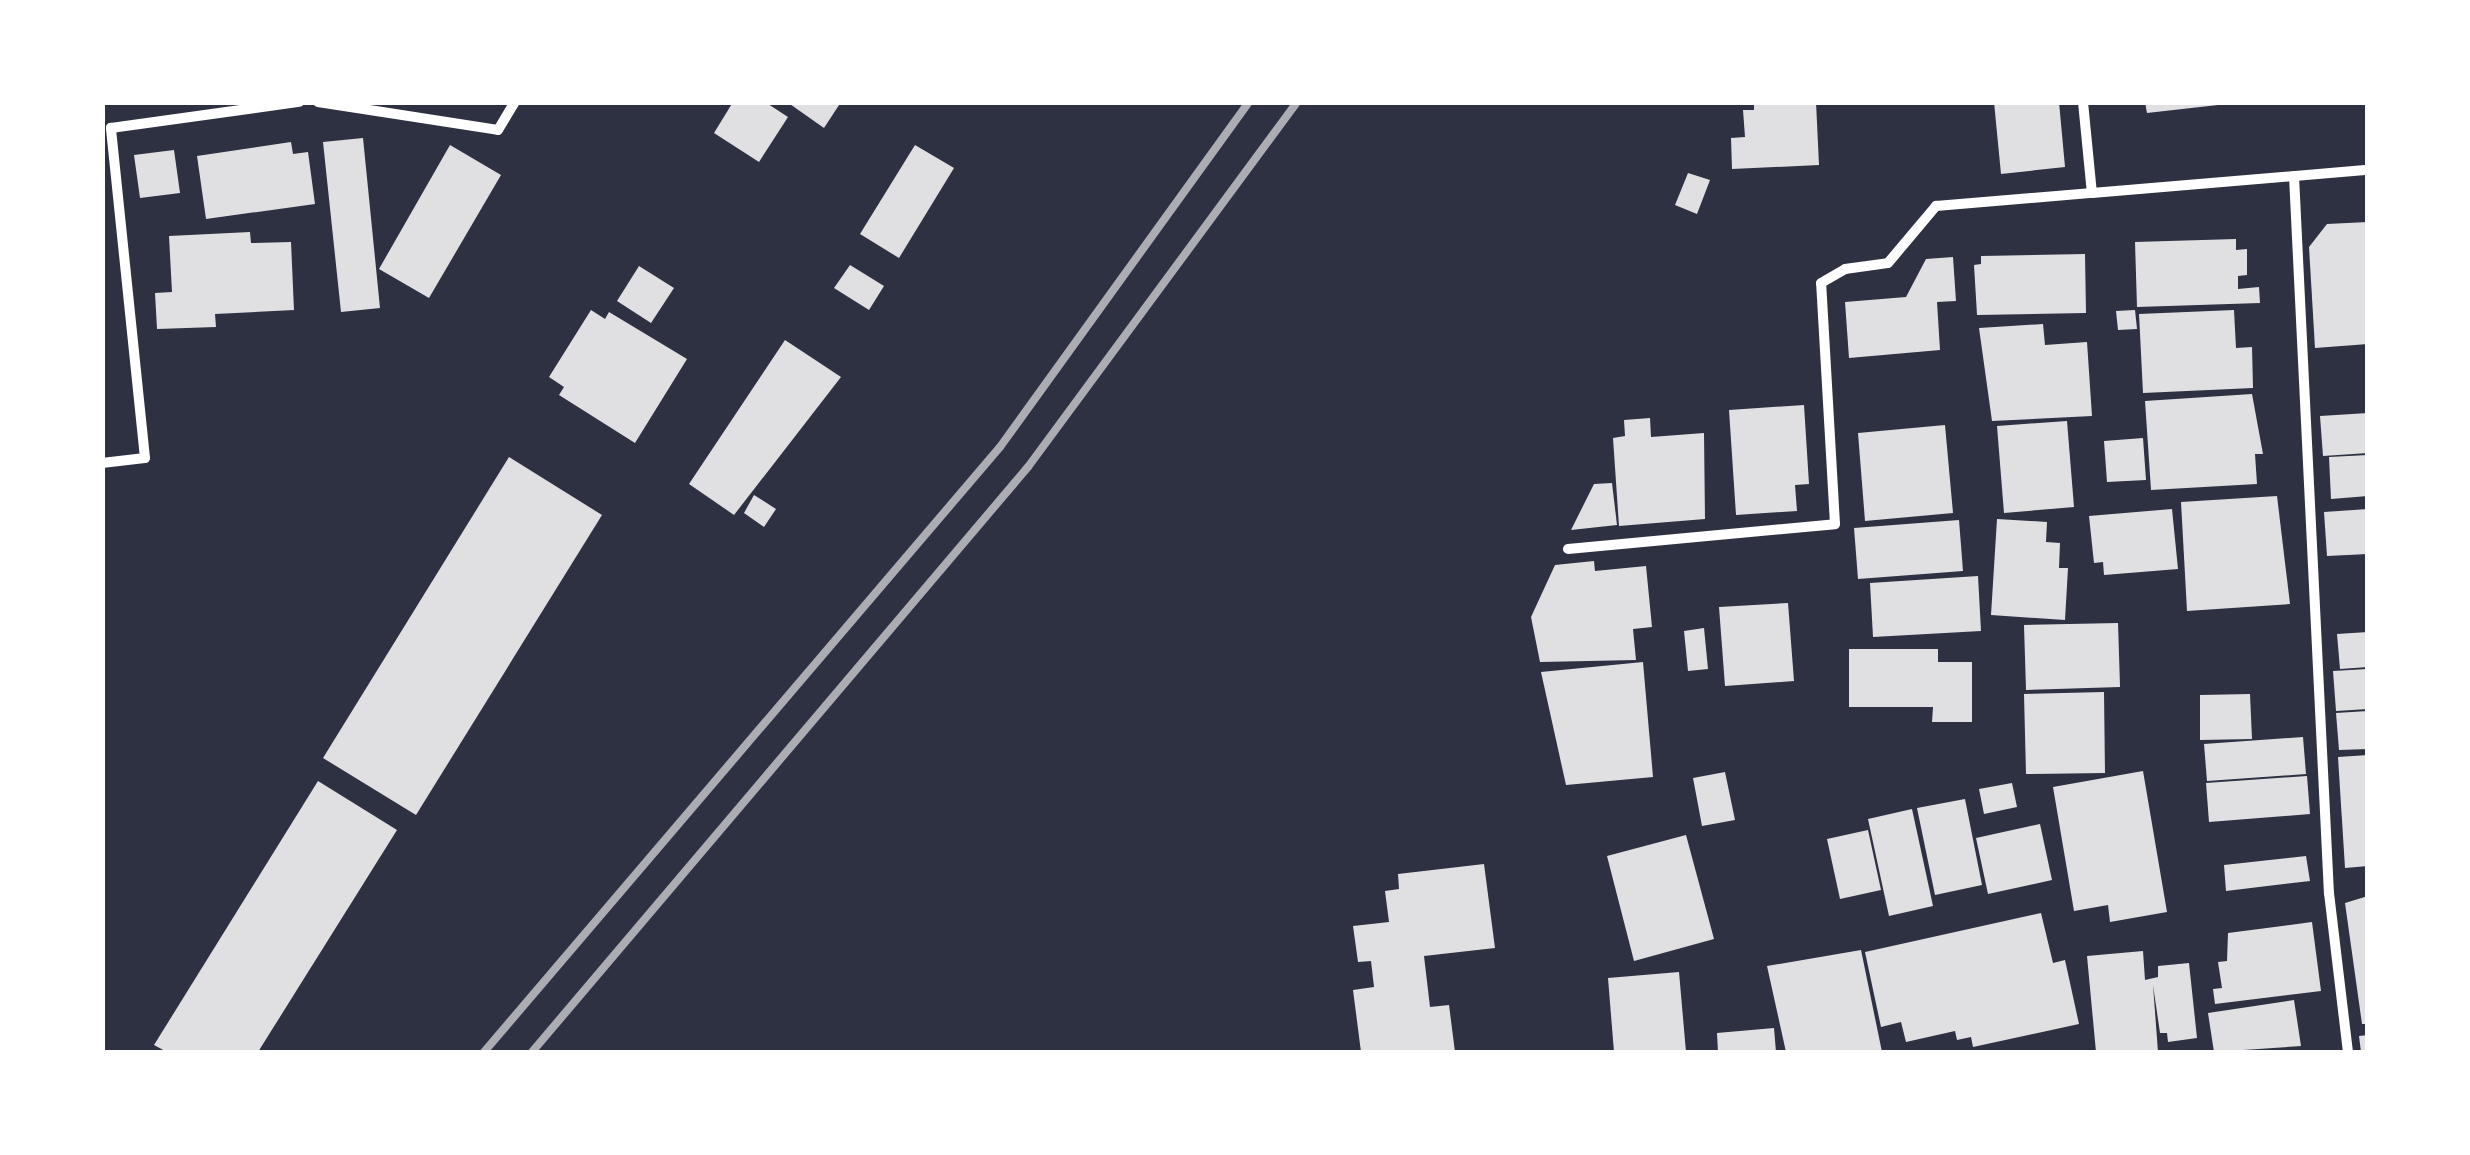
<!DOCTYPE html>
<html>
<head>
<meta charset="utf-8">
<style>
	body { margin:0 }
	#map { position:relative; width:2470px; height:1155px; overflow:hidden; background:#2d3142; font-family:Arial,sans-serif }
	div>[style] { position:absolute }
	[style*='--x'] { left:calc(var(--x)*1px); top:calc(var(--y)*1px); width:calc(var(--w)*1px); rotate:calc(var(--a)*1deg) }
	.building>* { inset:0; background:#e0e0e3 }
	.minor>* { height:10px; margin:-5px; padding:0 5px; transform-origin:5px; border-radius:5px; background:#fff }
	.rail>* { height:8px; margin:-4px; padding:0 4px; transform-origin:4px; border-radius:4px; background:#abadb3 }
	span { translate:-50% -50%; white-space:nowrap; text-align:center; line-height:1.15; -webkit-text-stroke:8px #fff; paint-order:stroke }
	.frame { position:absolute; inset:0; border:105px solid #fff; pointer-events:none }
</style>
</head>
<body>
<div id="map">
	<div class="building">
		<div style="clip-path:polygon(733px 102px,765px 102px,788px 117px,759px 162px,714px 133px)"></div>
		<div style="clip-path:polygon(787px 102px,841px 102px,824px 128px)"></div>
		<div style="clip-path:polygon(1754px 102px,1816px 102px,1819px 165px,1732px 169px,1731px 138px,1745px 137px,1743px 110px,1754px 110px)"></div>
		<div style="clip-path:polygon(1994px 102px,2059px 102px,2065px 167px,2001px 174px)"></div>
		<div style="clip-path:polygon(2145px 102px,2218px 102px,2218px 105px,2147px 113px)"></div>
		<div style="clip-path:polygon(363px 138px,380px 308px,341px 312px,323px 142px)"></div>
		<div style="clip-path:polygon(291px 142px,293px 154px,308px 152px,315px 204px,206px 219px,197px 156px)"></div>
		<div style="clip-path:polygon(450px 145px,501px 175px,429px 298px,379px 269px)"></div>
		<div style="clip-path:polygon(915px 145px,954px 168px,899px 258px,860px 234px)"></div>
		<div style="clip-path:polygon(174px 150px,180px 193px,140px 198px,134px 155px)"></div>
		<div style="clip-path:polygon(1688px 173px,1710px 180px,1697px 214px,1675px 205px)"></div>
		<div style="clip-path:polygon(2368px 222px,2368px 344px,2315px 348px,2309px 247px,2327px 224px)"></div>
		<div style="clip-path:polygon(250px 232px,251px 243px,291px 242px,294px 310px,215px 314px,216px 327px,157px 329px,155px 293px,172px 292px,169px 236px)"></div>
		<div style="clip-path:polygon(2236px 239px,2236px 250px,2247px 249px,2247px 275px,2238px 276px,2238px 289px,2259px 287px,2260px 303px,2137px 307px,2135px 242px)"></div>
		<div style="clip-path:polygon(2085px 254px,2086px 313px,1977px 315px,1974px 265px,1981px 264px,1981px 256px)"></div>
		<div style="clip-path:polygon(1953px 257px,1956px 301px,1937px 302px,1940px 350px,1849px 358px,1845px 302px,1906px 297px,1926px 259px)"></div>
		<div style="clip-path:polygon(850px 265px,884px 286px,869px 310px,834px 288px)"></div>
		<div style="clip-path:polygon(639px 266px,674px 288px,651px 323px,617px 301px)"></div>
		<div style="clip-path:polygon(591px 310px,605px 319px,609px 312px,687px 359px,635px 443px,559px 395px,564px 387px,549px 377px)"></div>
		<div style="clip-path:polygon(2135px 310px,2137px 329px,2118px 330px,2116px 311px)"></div>
		<div style="clip-path:polygon(2234px 310px,2236px 348px,2252px 347px,2253px 388px,2143px 393px,2139px 314px)"></div>
		<div style="clip-path:polygon(2043px 324px,2045px 345px,2087px 342px,2092px 416px,1992px 421px,1979px 328px)"></div>
		<div style="clip-path:polygon(785px 340px,841px 377px,734px 515px,689px 484px)"></div>
		<div style="clip-path:polygon(2252px 394px,2263px 454px,2255px 454px,2257px 484px,2151px 490px,2145px 401px)"></div>
		<div style="clip-path:polygon(1804px 405px,1809px 484px,1795px 485px,1797px 511px,1736px 515px,1729px 410px)"></div>
		<div style="clip-path:polygon(2368px 413px,2368px 453px,2323px 456px,2320px 416px)"></div>
		<div style="clip-path:polygon(1650px 418px,1651px 437px,1704px 433px,1705px 519px,1619px 526px,1613px 438px,1625px 436px,1624px 420px)"></div>
		<div style="clip-path:polygon(2067px 421px,2074px 507px,2004px 513px,1997px 426px)"></div>
		<div style="clip-path:polygon(1945px 425px,1953px 513px,1865px 521px,1858px 433px)"></div>
		<div style="clip-path:polygon(2143px 438px,2146px 480px,2107px 482px,2104px 441px)"></div>
		<div style="clip-path:polygon(2368px 455px,2368px 496px,2331px 499px,2329px 457px)"></div>
		<div style="clip-path:polygon(509px 457px,602px 515px,416px 815px,323px 758px)"></div>
		<div style="clip-path:polygon(1612px 483px,1617px 525px,1571px 530px,1594px 484px)"></div>
		<div style="clip-path:polygon(754px 495px,776px 509px,764px 527px,744px 513px)"></div>
		<div style="clip-path:polygon(2277px 496px,2290px 604px,2187px 611px,2181px 502px)"></div>
		<div style="clip-path:polygon(2172px 509px,2178px 569px,2104px 575px,2103px 562px,2094px 563px,2089px 516px)"></div>
		<div style="clip-path:polygon(2368px 509px,2368px 554px,2327px 556px,2324px 512px)"></div>
		<div style="clip-path:polygon(1997px 519px,2047px 522px,2046px 542px,2060px 543px,2059px 568px,2068px 568px,2065px 620px,1991px 615px)"></div>
		<div style="clip-path:polygon(1959px 520px,1963px 571px,1858px 579px,1854px 528px)"></div>
		<div style="clip-path:polygon(1594px 561px,1595px 571px,1646px 566px,1652px 627px,1633px 629px,1636px 660px,1540px 662px,1531px 617px,1555px 565px)"></div>
		<div style="clip-path:polygon(1978px 576px,1981px 631px,1873px 637px,1870px 583px)"></div>
		<div style="clip-path:polygon(1788px 603px,1794px 681px,1725px 686px,1719px 607px)"></div>
		<div style="clip-path:polygon(2118px 623px,2120px 687px,2026px 690px,2024px 625px)"></div>
		<div style="clip-path:polygon(1704px 628px,1708px 669px,1688px 671px,1684px 631px)"></div>
		<div style="clip-path:polygon(2368px 632px,2368px 667px,2340px 669px,2337px 634px)"></div>
		<div style="clip-path:polygon(1849px 649px,1938px 649px,1938px 662px,1972px 662px,1972px 722px,1932px 722px,1933px 707px,1849px 707px)"></div>
		<div style="clip-path:polygon(1643px 662px,1653px 777px,1566px 785px,1541px 672px)"></div>
		<div style="clip-path:polygon(2368px 669px,2368px 709px,2336px 711px,2333px 671px)"></div>
		<div style="clip-path:polygon(2104px 692px,2105px 773px,2026px 774px,2024px 694px)"></div>
		<div style="clip-path:polygon(2250px 694px,2252px 739px,2200px 740px,2200px 695px)"></div>
		<div style="clip-path:polygon(2368px 711px,2368px 749px,2339px 750px,2336px 713px)"></div>
		<div style="clip-path:polygon(2303px 737px,2306px 774px,2207px 781px,2204px 744px)"></div>
		<div style="clip-path:polygon(2368px 755px,2368px 866px,2345px 868px,2338px 757px)"></div>
		<div style="clip-path:polygon(2143px 771px,2167px 912px,2110px 922px,2108px 905px,2074px 911px,2053px 787px)"></div>
		<div style="clip-path:polygon(1725px 772px,1735px 820px,1702px 826px,1693px 778px)"></div>
		<div style="clip-path:polygon(2307px 776px,2310px 814px,2209px 822px,2206px 783px)"></div>
		<div style="clip-path:polygon(318px 781px,397px 830px,258px 1052px,167px 1052px,154px 1045px)"></div>
		<div style="clip-path:polygon(2012px 783px,2017px 807px,1984px 814px,1979px 789px)"></div>
		<div style="clip-path:polygon(1965px 799px,1982px 885px,1935px 895px,1917px 808px)"></div>
		<div style="clip-path:polygon(1912px 809px,1933px 906px,1889px 916px,1868px 819px)"></div>
		<div style="clip-path:polygon(2040px 824px,2052px 880px,1988px 894px,1976px 838px)"></div>
		<div style="clip-path:polygon(1868px 830px,1881px 890px,1840px 899px,1827px 839px)"></div>
		<div style="clip-path:polygon(1686px 835px,1714px 939px,1634px 961px,1607px 856px)"></div>
		<div style="clip-path:polygon(2306px 856px,2310px 881px,2226px 891px,2224px 865px)"></div>
		<div style="clip-path:polygon(1484px 864px,1495px 948px,1424px 956px,1430px 1007px,1449px 1005px,1455px 1052px,1361px 1052px,1353px 990px,1374px 987px,1371px 961px,1358px 962px,1353px 926px,1389px 922px,1385px 891px,1399px 889px,1398px 874px)"></div>
		<div style="clip-path:polygon(2368px 896px,2368px 1024px,2362px 1024px,2345px 903px)"></div>
		<div style="clip-path:polygon(2041px 913px,2053px 963px,2065px 960px,2079px 1024px,1973px 1047px,1971px 1037px,1957px 1040px,1955px 1031px,1906px 1042px,1901px 1022px,1881px 1027px,1865px 952px)"></div>
		<div style="clip-path:polygon(2312px 922px,2321px 991px,2215px 1004px,2213px 989px,2222px 988px,2218px 962px,2227px 961px,2228px 933px)"></div>
		<div style="clip-path:polygon(1861px 950px,1882px 1052px,1786px 1052px,1767px 966px)"></div>
		<div style="clip-path:polygon(2143px 951px,2145px 980px,2158px 977px,2158px 966px,2189px 963px,2197px 1038px,2168px 1042px,2167px 1033px,2160px 1033px,2153px 985px,2158px 1052px,2096px 1052px,2087px 956px)"></div>
		<div style="clip-path:polygon(1679px 972px,1686px 1052px,1614px 1052px,1608px 978px)"></div>
		<div style="clip-path:polygon(2294px 1000px,2301px 1046px,2214px 1052px,2208px 1013px)"></div>
		<div style="clip-path:polygon(1774px 1028px,1776px 1052px,1718px 1052px,1717px 1033px)"></div>
		<div style="clip-path:polygon(2368px 1035px,2368px 1052px,2361px 1052px,2359px 1036px)"></div>
	</div>
	<div class="minor">
		<div style="--x:318;--y:102;--w:182;--a:8.8"></div>
		<div style="--x:498;--y:130;--w:33;--a:-59"></div>
		<div style="--x:2083;--y:102;--w:91;--a:84.4"></div>
		<div style="--x:2092;--y:193;--w:277;--a:-4.8"></div>
		<div style="--x:2294;--y:176;--w:718;--a:87.21"></div>
		<div style="--x:2329;--y:893;--w:160;--a:83.2"></div>
		<div style="--x:102;--y:463;--w:43;--a:-6.6"></div>
		<div style="--x:145;--y:458;--w:332;--a:-95.9"></div>
		<div style="--x:111;--y:128;--w:190;--a:-7.9"></div>
		<div style="--x:1568;--y:549;--w:268;--a:-5.3"></div>
		<div style="--x:1835;--y:524;--w:241;--a:-93.3"></div>
		<div style="--x:1821;--y:283;--w:28;--a:-30"></div>
		<div style="--x:1845;--y:269;--w:43;--a:-7.9"></div>
		<div style="--x:1888;--y:263;--w:75;--a:-49.9"></div>
		<div style="--x:1936;--y:206;--w:157;--a:-4.8"></div>
	</div>
	<div class="rail">
		<div style="--x:484;--y:1052;--w:795;--a:-49.54"></div>
		<div style="--x:1000;--y:447;--w:425;--a:-54.2"></div>
		<div style="--x:532;--y:1052;--w:767;--a:-49.71"></div>
		<div style="--x:1028;--y:467;--w:453;--a:-53.6"></div>
	</div>
	<div class="frame"></div>
</div>
</body>
</html>
